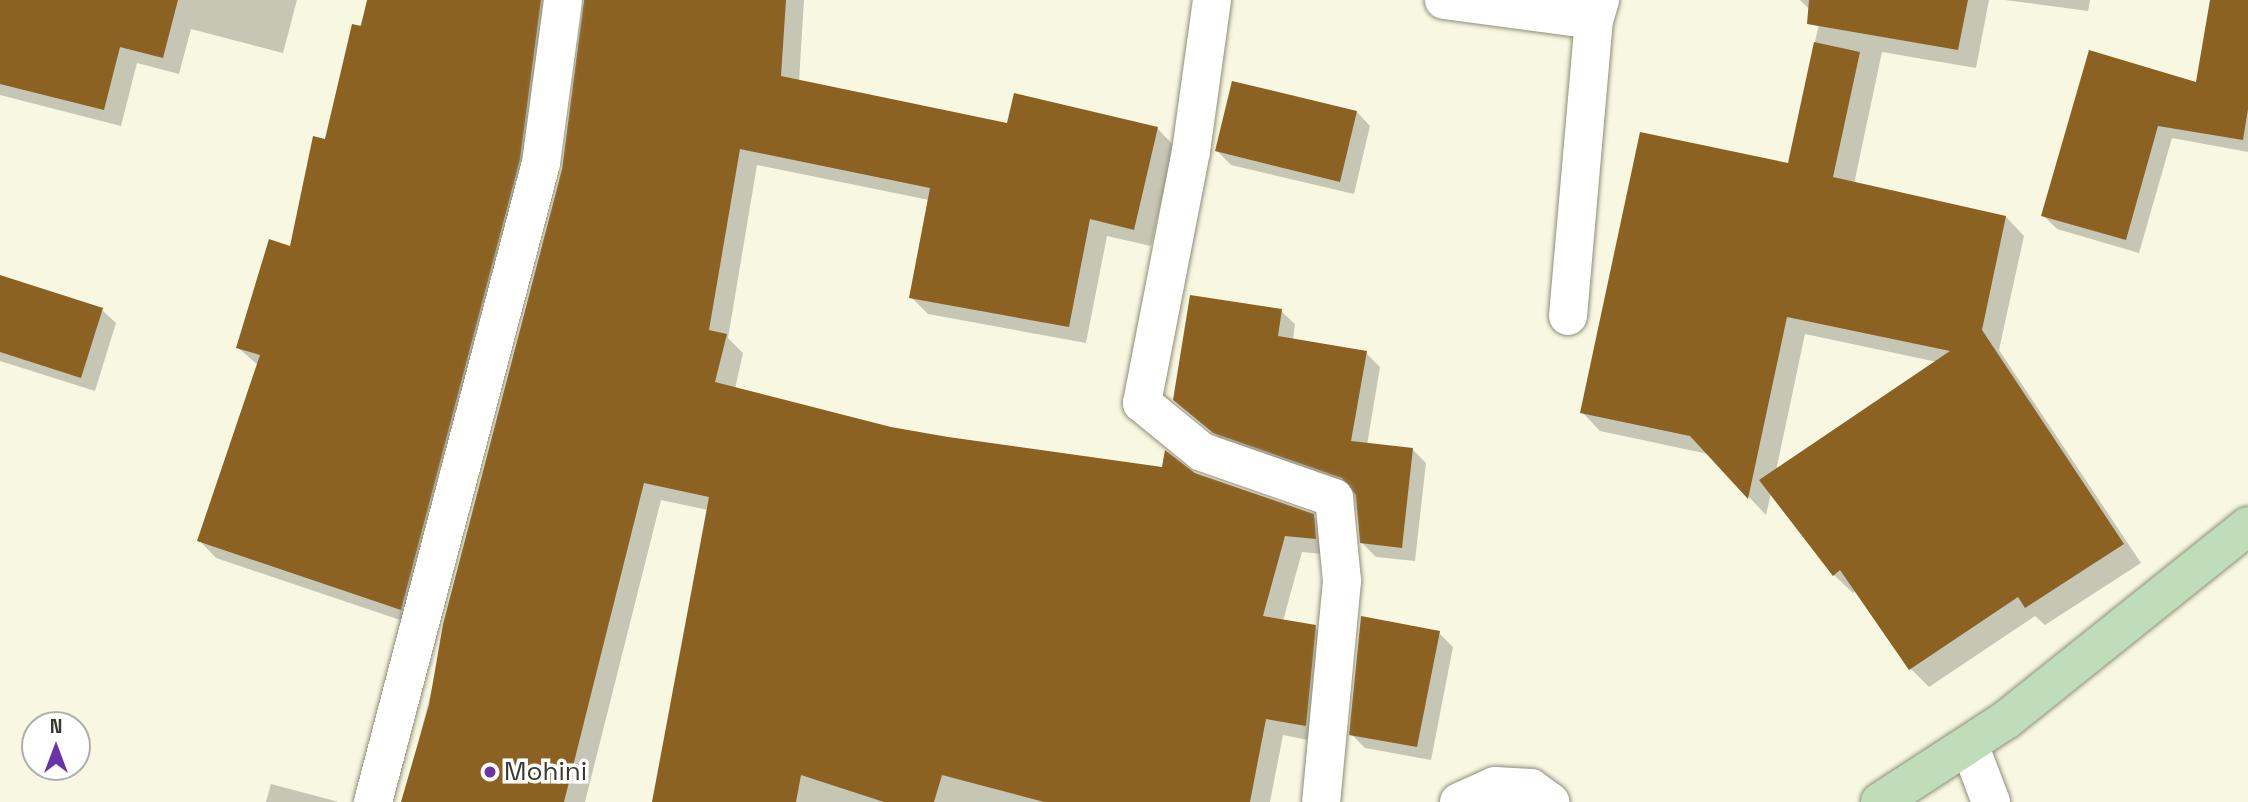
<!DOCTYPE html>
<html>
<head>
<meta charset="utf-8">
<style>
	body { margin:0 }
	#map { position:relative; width:2248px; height:802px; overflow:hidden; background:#f8f8e2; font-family:"Space Grotesk",sans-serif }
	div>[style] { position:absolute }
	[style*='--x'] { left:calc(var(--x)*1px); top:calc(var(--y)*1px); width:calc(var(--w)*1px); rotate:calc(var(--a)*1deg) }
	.shadow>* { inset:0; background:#0003 }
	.building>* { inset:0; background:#8c6222 }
	.roads { filter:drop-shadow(0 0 2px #8d8d78) drop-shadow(0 0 2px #8d8d78) }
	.minor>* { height:38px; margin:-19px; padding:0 19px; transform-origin:19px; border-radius:19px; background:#fff }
	.major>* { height:38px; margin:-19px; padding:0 19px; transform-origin:19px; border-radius:19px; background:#bfddb9 }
	.dots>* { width:19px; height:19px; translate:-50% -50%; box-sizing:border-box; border:4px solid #fff; border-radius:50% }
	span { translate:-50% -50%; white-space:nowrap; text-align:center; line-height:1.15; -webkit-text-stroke:7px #fff; paint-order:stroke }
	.poi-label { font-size:26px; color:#38382f }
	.left { translate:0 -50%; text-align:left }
	.north { position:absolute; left:21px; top:711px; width:70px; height:70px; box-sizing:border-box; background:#fff; border:2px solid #afafac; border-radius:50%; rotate:0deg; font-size:19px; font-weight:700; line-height:28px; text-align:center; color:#38382f }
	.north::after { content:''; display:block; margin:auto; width:24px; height:32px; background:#6933aa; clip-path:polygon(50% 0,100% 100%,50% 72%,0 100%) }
</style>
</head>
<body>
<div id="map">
	<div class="shadow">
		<div style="clip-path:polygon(0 0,297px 0,283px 53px,191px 29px,179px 74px,137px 63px,121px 126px,0 95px)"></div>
		<div style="clip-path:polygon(368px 0,570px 0,418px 626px,216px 558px,199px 540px,258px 365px,237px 347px,291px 248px)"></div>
		<div style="clip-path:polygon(585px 0,804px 0,799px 82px,1008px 125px,1157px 128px,1174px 146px,1151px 246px,1107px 236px,1086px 343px,928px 314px,911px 297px,929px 200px,757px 165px,728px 338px,743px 353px,735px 389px,891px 429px,1194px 474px,1313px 516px,1330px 533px,1332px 555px,1302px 552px,1283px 621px,1315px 627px,1332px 644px,1323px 743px,1283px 735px,1270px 802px,654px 802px,708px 510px,661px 500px,585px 802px,403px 802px,564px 169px)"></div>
		<div style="clip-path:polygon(evenodd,1800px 0,1989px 0,1976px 68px,1882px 52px,1854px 184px,2006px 217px,2024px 236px,1999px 350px,2141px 563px,2045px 625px,2035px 616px,1929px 687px,1911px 669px,1856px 590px,1853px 593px,1834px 575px,1771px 493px,1766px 515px,1708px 454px,1600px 431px,1582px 412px,1789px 165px,1821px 14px,1814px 14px,1800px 0,1805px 334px,1937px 362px,1776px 471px,1805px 334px)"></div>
		<div style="clip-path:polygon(2005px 0,2090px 0,2088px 11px)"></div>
		<div style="clip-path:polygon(2212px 0,2248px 0,2248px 152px,2172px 138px,2139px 253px,2057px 229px,2043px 215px,2198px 84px)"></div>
		<div style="clip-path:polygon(1357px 112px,1370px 126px,1354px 194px,1231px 165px,1217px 151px)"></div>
		<div style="clip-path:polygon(0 277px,102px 310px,116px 323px,95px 391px,0 361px)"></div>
		<div style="clip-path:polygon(1281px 311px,1295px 324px,1293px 340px,1366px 353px,1380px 367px,1367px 445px,1412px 449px,1426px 463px,1415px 561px,1376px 557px,1362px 543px,1353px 490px,1229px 446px,1175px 400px)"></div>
		<div style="clip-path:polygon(1439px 633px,1453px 647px,1431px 760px,1365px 748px,1351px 734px)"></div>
		<div style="clip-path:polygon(271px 784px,339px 802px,266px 802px)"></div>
	</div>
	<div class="building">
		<div style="clip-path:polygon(0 0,178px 0,163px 58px,120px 47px,104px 110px,0 84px)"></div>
		<div style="clip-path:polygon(367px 0,541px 0,520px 159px,401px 610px,197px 541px,260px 355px,236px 348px,269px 239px,290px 246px,313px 136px,325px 139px,352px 24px,361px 26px)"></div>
		<div style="clip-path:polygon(584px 0,786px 0,781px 76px,1007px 123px,1014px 93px,1158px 127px,1134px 230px,1090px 219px,1069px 327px,909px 298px,930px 188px,740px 149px,709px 330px,727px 334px,715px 382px,891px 427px,948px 437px,1162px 467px,1165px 450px,1195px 473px,1314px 514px,1316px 539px,1285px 536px,1263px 616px,1316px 625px,1306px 726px,1266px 719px,1250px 802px,1044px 802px,942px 775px,934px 802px,884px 802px,801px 775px,796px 802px,652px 802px,709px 497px,644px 483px,564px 802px,401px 802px,429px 705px,443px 624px,562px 169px)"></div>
		<div style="clip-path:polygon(1809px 0,1968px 0,1958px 50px,1807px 24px)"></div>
		<div style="clip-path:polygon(2210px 0,2248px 0,2248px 109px,2243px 140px,2158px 126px,2126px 240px,2041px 216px,2089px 50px,2196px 82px)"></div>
		<div style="clip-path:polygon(1814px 42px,1860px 52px,1833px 177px,2006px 216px,1982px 330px,2124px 544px,2025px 608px,2018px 597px,1909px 670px,1840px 570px,1833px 576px,1759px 480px,1950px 351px,1787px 317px,1748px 499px,1690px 436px,1580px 413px,1640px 132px,1788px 163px)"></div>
		<div style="clip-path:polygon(1232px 81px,1357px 111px,1340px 182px,1215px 151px)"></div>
		<div style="clip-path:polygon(0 275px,103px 308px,81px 378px,0 352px)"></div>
		<div style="clip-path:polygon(1190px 295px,1282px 309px,1278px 336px,1367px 351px,1351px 441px,1413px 448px,1402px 548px,1360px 543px,1356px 495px,1342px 478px,1213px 433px,1173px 400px)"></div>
		<div style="clip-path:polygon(1361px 616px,1440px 631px,1417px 747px,1349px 735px)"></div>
	</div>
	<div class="roads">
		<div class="minor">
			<div style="--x:1212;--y:0;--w:152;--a:97.9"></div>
			<div style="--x:1191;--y:151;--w:257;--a:101"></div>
			<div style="--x:1142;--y:403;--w:77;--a:39.2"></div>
			<div style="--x:1202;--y:452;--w:140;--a:19.2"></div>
			<div style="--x:1334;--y:498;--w:83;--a:84.5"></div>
			<div style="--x:1342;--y:581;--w:222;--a:95.4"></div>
			<div style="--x:1444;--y:0;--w:151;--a:7.6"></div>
			<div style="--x:1568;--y:316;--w:297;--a:-85"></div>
			<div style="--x:1594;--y:20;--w:21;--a:-73"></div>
			<div style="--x:1970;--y:747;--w:59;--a:69.1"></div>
			<div style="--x:373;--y:802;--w:661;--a:-75.27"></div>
			<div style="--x:541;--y:163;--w:164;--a:-82.3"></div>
			<div style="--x:1459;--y:802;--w:39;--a:-24"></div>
			<div style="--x:1495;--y:786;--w:36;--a:3"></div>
			<div style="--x:1531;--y:788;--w:24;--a:36"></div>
		</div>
		<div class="major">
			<div style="--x:1880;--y:802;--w:150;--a:-33.1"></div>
			<div style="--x:2006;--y:720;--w:310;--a:-38.7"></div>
		</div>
	</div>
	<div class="dots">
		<div style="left:490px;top:772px;background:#6933aa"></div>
	</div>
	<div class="poi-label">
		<span class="left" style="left:504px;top:772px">Mohini</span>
	</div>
	<div class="north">N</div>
</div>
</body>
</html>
